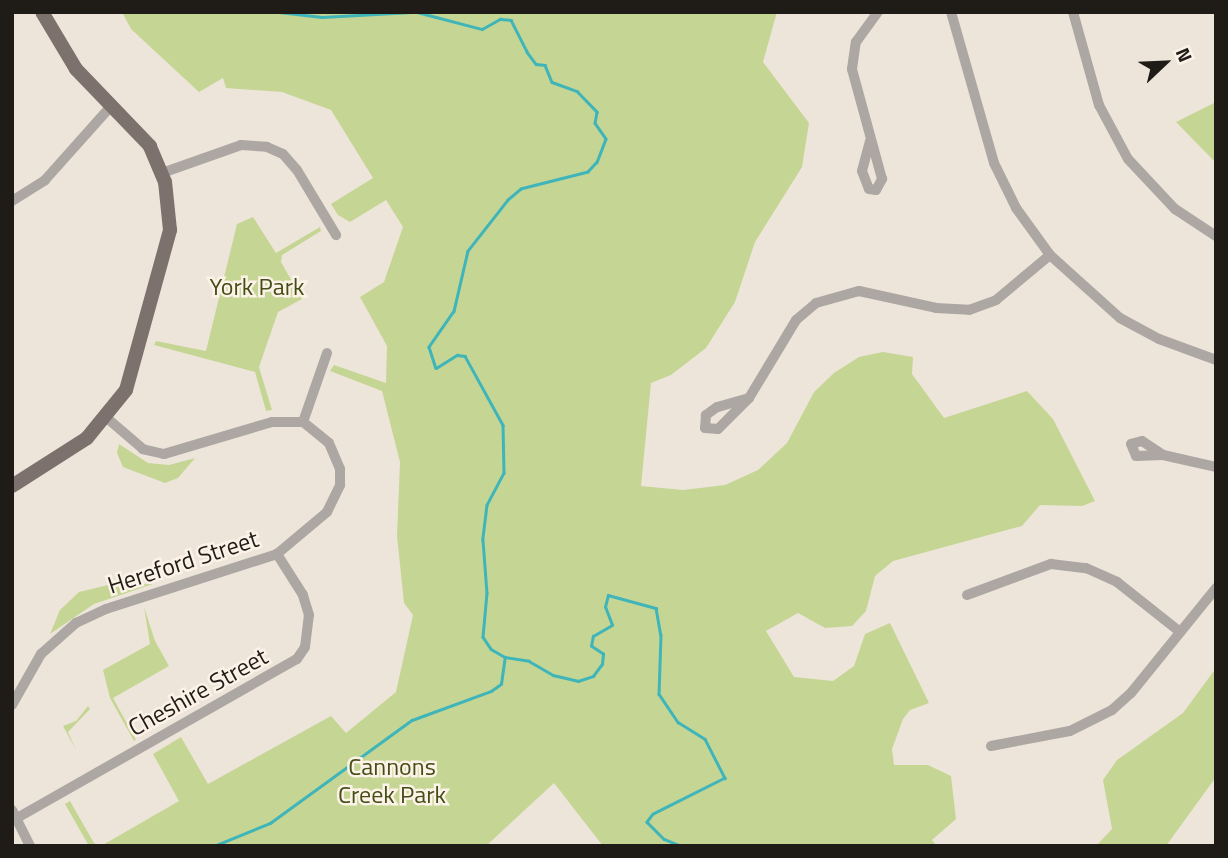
<!DOCTYPE html>
<html>
<head>
<meta charset="utf-8">
<style>
	body { margin:0 }
	#map { position:relative; width:1228px; height:858px; overflow:hidden; background:#eee5da; font-family:"Titillium Web",sans-serif }
	div>[style] { position:absolute }
	[style*='--x'] { left:calc(var(--x)*1px); top:calc(var(--y)*1px); width:calc(var(--w)*1px); rotate:calc(var(--a)*1deg) }
	.green>* { inset:0; background:#c5d694 }
	.stream>* { height:2.5px; margin:-1.25px; padding:0 1.25px; transform-origin:1.25px; border-radius:1.25px; background:#3fb5ba }
	.minor>* { height:10px; margin:-5px; padding:0 5px; transform-origin:5px; border-radius:5px; background:#ada7a4 }
	.major>* { height:14px; margin:-7px; padding:0 7px; transform-origin:7px; border-radius:7px; background:#7c716d }
	span { translate:-50% -50%; white-space:nowrap; text-align:center; line-height:1.15; -webkit-text-stroke:5px #fcf2e7; paint-order:stroke }
	.park-label { font-size:24px; color:#434e16 }
	.street-label { font-size:24px; color:#1f1c18 }
	.frame { position:absolute; inset:0; border:14px solid #1f1c18; pointer-events:none }
	.north { position:absolute; left:1130px; top:28px; width:70px; height:70px; -webkit-text-stroke:5px #fcf2e7; paint-order:stroke; rotate:67deg; font-size:19px; font-weight:700; line-height:28px; text-align:center; color:#1f1c18 }
	.north::after { content:''; display:block; margin:auto; width:24px; height:32px; background:#1f1c18; clip-path:polygon(50% 0,100% 100%,50% 72%,0 100%) }
</style>
</head>
<body>
<div id="map">
	<div class="green">
		<div style="clip-path:polygon(122px 12px,777px 12px,763px 62px,809px 123px,802px 167px,755px 242px,735px 302px,706px 348px,671px 375px,651px 383px,641px 486px,683px 490px,725px 485px,758px 470px,787px 443px,814px 392px,834px 373px,859px 357px,883px 352px,913px 357px,912px 374px,944px 418px,1027px 391px,1053px 419px,1095px 501px,1082px 506px,1040px 505px,1022px 526px,893px 561px,875px 576px,866px 611px,852px 626px,825px 628px,798px 613px,766px 631px,794px 677px,833px 681px,854px 666px,865px 634px,890px 623px,929px 703px,910px 710px,903px 719px,892px 749px,894px 765px,928px 765px,951px 776px,956px 819px,932px 840px,937px 846px,603px 846px,554px 783px,486px 846px,101px 846px,179px 801px,153px 754px,181px 737px,208px 784px,331px 716px,346px 733px,396px 692px,413px 615px,404px 603px,397px 536px,400px 462px,382px 391px,330px 371px,334px 365px,386px 383px,387px 346px,360px 297px,384px 282px,403px 227px,386px 200px,350px 222px,338px 215px,331px 204px,373px 178px,331px 110px,282px 92px,226px 88px,223px 78px,199px 92px,131px 29px)"></div>
		<div style="clip-path:polygon(1216px 102px,1216px 163px,1176px 122px)"></div>
		<div style="clip-path:polygon(253px 217px,276px 253px,320px 227px,321px 231px,282px 255px,281px 262px,302px 299px,278px 312px,259px 367px,272px 410px,266px 411px,255px 372px,154px 345px,156px 341px,206px 351px,237px 224px)"></div>
		<div style="clip-path:polygon(119px 444px,148px 463px,169px 465px,195px 458px,178px 478px,165px 483px,123px 467px,117px 453px)"></div>
		<div style="clip-path:polygon(153px 584px,94px 604px,50px 634px,60px 610px,79px 592px,108px 585px)"></div>
		<div style="clip-path:polygon(144px 607px,155px 641px,169px 666px,113px 698px,136px 740px,134px 741px,110px 698px,103px 670px,150px 644px)"></div>
		<div style="clip-path:polygon(1216px 668px,1216px 777px,1166px 846px,1096px 846px,1112px 829px,1103px 780px,1117px 760px,1183px 713px)"></div>
		<div style="clip-path:polygon(88px 706px,90px 709px,68px 732px,76px 750px,63px 726px,76px 721px)"></div>
		<div style="clip-path:polygon(70px 801px,94px 843px,100px 846px,89px 846px,65px 804px)"></div>
	</div>
	<div class="stream">
		<div style="--x:279;--y:12;--w:43;--a:6.6"></div>
		<div style="--x:322;--y:17;--w:90;--a:-3.2"></div>
		<div style="--x:417;--y:12;--w:67;--a:14.7"></div>
		<div style="--x:482;--y:29;--w:21;--a:-29"></div>
		<div style="--x:500;--y:19;--w:11;--a:5"></div>
		<div style="--x:511;--y:20;--w:36;--a:63"></div>
		<div style="--x:527;--y:52;--w:15;--a:53"></div>
		<div style="--x:536;--y:64;--w:9;--a:6"></div>
		<div style="--x:545;--y:65;--w:18;--a:68"></div>
		<div style="--x:552;--y:82;--w:27;--a:20"></div>
		<div style="--x:577;--y:91;--w:29;--a:46"></div>
		<div style="--x:597;--y:112;--w:11;--a:100"></div>
		<div style="--x:595;--y:123;--w:19;--a:55"></div>
		<div style="--x:606;--y:139;--w:25;--a:111"></div>
		<div style="--x:597;--y:162;--w:13;--a:132"></div>
		<div style="--x:588;--y:172;--w:69;--a:165.8"></div>
		<div style="--x:521;--y:189;--w:17;--a:140"></div>
		<div style="--x:508;--y:200;--w:65;--a:128.1"></div>
		<div style="--x:468;--y:251;--w:62;--a:103.1"></div>
		<div style="--x:454;--y:311;--w:44;--a:124.8"></div>
		<div style="--x:429;--y:347;--w:22;--a:72"></div>
		<div style="--x:436;--y:368;--w:25;--a:-32"></div>
		<div style="--x:457;--y:355;--w:8;--a:7"></div>
		<div style="--x:465;--y:356;--w:79;--a:61.2"></div>
		<div style="--x:503;--y:425;--w:48;--a:88.8"></div>
		<div style="--x:504;--y:473;--w:36;--a:118"></div>
		<div style="--x:487;--y:505;--w:35;--a:97"></div>
		<div style="--x:483;--y:540;--w:53;--a:85.7"></div>
		<div style="--x:487;--y:593;--w:44;--a:95.2"></div>
		<div style="--x:483;--y:637;--w:14;--a:56"></div>
		<div style="--x:491;--y:649;--w:16;--a:30"></div>
		<div style="--x:505;--y:657;--w:24;--a:9"></div>
		<div style="--x:529;--y:661;--w:28;--a:30"></div>
		<div style="--x:553;--y:675;--w:26;--a:13"></div>
		<div style="--x:578;--y:681;--w:16;--a:-18"></div>
		<div style="--x:593;--y:676;--w:15;--a:-53"></div>
		<div style="--x:602;--y:664;--w:10;--a:-84"></div>
		<div style="--x:603;--y:654;--w:14;--a:-146"></div>
		<div style="--x:591;--y:646;--w:10;--a:-79"></div>
		<div style="--x:593;--y:636;--w:22;--a:-30"></div>
		<div style="--x:612;--y:625;--w:19;--a:-111"></div>
		<div style="--x:605;--y:607;--w:12;--a:-76"></div>
		<div style="--x:608;--y:595;--w:50;--a:15.2"></div>
		<div style="--x:656;--y:608;--w:27;--a:80"></div>
		<div style="--x:661;--y:635;--w:59;--a:91.9"></div>
		<div style="--x:659;--y:694;--w:34;--a:56"></div>
		<div style="--x:678;--y:722;--w:32;--a:32"></div>
		<div style="--x:705;--y:739;--w:44;--a:62.9"></div>
		<div style="--x:725;--y:778;--w:80;--a:153.4"></div>
		<div style="--x:653;--y:814;--w:10;--a:127"></div>
		<div style="--x:647;--y:822;--w:24;--a:45"></div>
		<div style="--x:664;--y:839;--w:18;--a:22"></div>
		<div style="--x:214;--y:846;--w:61;--a:-22.3"></div>
		<div style="--x:270;--y:823;--w:175;--a:-36"></div>
		<div style="--x:412;--y:720;--w:84;--a:-20.2"></div>
		<div style="--x:491;--y:691;--w:12;--a:-35"></div>
		<div style="--x:501;--y:684;--w:27;--a:-82"></div>
	</div>
	<div class="minor">
		<div style="--x:951;--y:12;--w:157;--a:74.1"></div>
		<div style="--x:994;--y:163;--w:50;--a:63.9"></div>
		<div style="--x:1016;--y:208;--w:58;--a:54.1"></div>
		<div style="--x:1050;--y:255;--w:94;--a:42"></div>
		<div style="--x:1120;--y:318;--w:44;--a:28.3"></div>
		<div style="--x:1159;--y:339;--w:61;--a:20.2"></div>
		<div style="--x:1073;--y:12;--w:97;--a:74.4"></div>
		<div style="--x:1099;--y:105;--w:61;--a:61.8"></div>
		<div style="--x:1128;--y:159;--w:69;--a:46.8"></div>
		<div style="--x:1175;--y:209;--w:49;--a:33.4"></div>
		<div style="--x:870;--y:141;--w:31;--a:105"></div>
		<div style="--x:862;--y:171;--w:19;--a:69"></div>
		<div style="--x:869;--y:189;--w:7;--a:8"></div>
		<div style="--x:876;--y:190;--w:13;--a:-61"></div>
		<div style="--x:882;--y:179;--w:114;--a:-105.3"></div>
		<div style="--x:852;--y:69;--w:27;--a:-82"></div>
		<div style="--x:856;--y:42;--w:37;--a:-54"></div>
		<div style="--x:162;--y:173;--w:84;--a:-19.5"></div>
		<div style="--x:241;--y:145;--w:26;--a:4"></div>
		<div style="--x:267;--y:147;--w:17;--a:24"></div>
		<div style="--x:283;--y:154;--w:21;--a:49"></div>
		<div style="--x:297;--y:170;--w:76;--a:59"></div>
		<div style="--x:12;--y:201;--w:39;--a:-32"></div>
		<div style="--x:45;--y:180;--w:101;--a:-48.2"></div>
		<div style="--x:749;--y:398;--w:33;--a:164"></div>
		<div style="--x:717;--y:407;--w:14;--a:144"></div>
		<div style="--x:706;--y:415;--w:13;--a:94"></div>
		<div style="--x:705;--y:428;--w:13;--a:4"></div>
		<div style="--x:718;--y:429;--w:44;--a:-45"></div>
		<div style="--x:749;--y:398;--w:91;--a:-58.9"></div>
		<div style="--x:796;--y:320;--w:26;--a:-40"></div>
		<div style="--x:816;--y:303;--w:45;--a:-15.6"></div>
		<div style="--x:859;--y:291;--w:79;--a:12.4"></div>
		<div style="--x:936;--y:308;--w:33;--a:3"></div>
		<div style="--x:969;--y:310;--w:29;--a:-20"></div>
		<div style="--x:996;--y:300;--w:70;--a:-39.8"></div>
		<div style="--x:303;--y:422;--w:73;--a:-70.8"></div>
		<div style="--x:1163;--y:455;--w:25;--a:-146"></div>
		<div style="--x:1142;--y:441;--w:11;--a:165"></div>
		<div style="--x:1131;--y:444;--w:13;--a:67"></div>
		<div style="--x:1136;--y:456;--w:27;--a:-2"></div>
		<div style="--x:1163;--y:455;--w:54;--a:12.8"></div>
		<div style="--x:967;--y:595;--w:90;--a:-20.3"></div>
		<div style="--x:1051;--y:564;--w:35;--a:7"></div>
		<div style="--x:1086;--y:568;--w:34;--a:24"></div>
		<div style="--x:1117;--y:582;--w:80;--a:38.4"></div>
		<div style="--x:12;--y:705;--w:59;--a:-60.4"></div>
		<div style="--x:41;--y:654;--w:47;--a:-41.5"></div>
		<div style="--x:76;--y:623;--w:33;--a:-25"></div>
		<div style="--x:106;--y:609;--w:180;--a:-17.8"></div>
		<div style="--x:277;--y:554;--w:65;--a:-40"></div>
		<div style="--x:327;--y:512;--w:30;--a:-64"></div>
		<div style="--x:340;--y:485;--w:16;--a:-90"></div>
		<div style="--x:340;--y:469;--w:28;--a:-113"></div>
		<div style="--x:329;--y:443;--w:33;--a:-141"></div>
		<div style="--x:303;--y:422;--w:31;--a:180"></div>
		<div style="--x:272;--y:422;--w:113;--a:163.5"></div>
		<div style="--x:164;--y:454;--w:22;--a:-167"></div>
		<div style="--x:143;--y:449;--w:48;--a:-139.3"></div>
		<div style="--x:991;--y:746;--w:80;--a:-10.8"></div>
		<div style="--x:1070;--y:731;--w:47;--a:-26.6"></div>
		<div style="--x:1112;--y:710;--w:25;--a:-42"></div>
		<div style="--x:1131;--y:693;--w:135;--a:-51"></div>
		<div style="--x:12;--y:810;--w:40;--a:63.4"></div>
		<div style="--x:17;--y:818;--w:322;--a:-29.6"></div>
		<div style="--x:297;--y:659;--w:14;--a:-56"></div>
		<div style="--x:305;--y:647;--w:32;--a:-83"></div>
		<div style="--x:309;--y:615;--w:21;--a:-107"></div>
		<div style="--x:303;--y:595;--w:49;--a:-122.4"></div>
	</div>
	<div class="major">
		<div style="--x:12;--y:486;--w:89;--a:-32.6"></div>
		<div style="--x:87;--y:438;--w:62;--a:-50.9"></div>
		<div style="--x:126;--y:390;--w:166;--a:-74.6"></div>
		<div style="--x:170;--y:230;--w:48;--a:-95.9"></div>
		<div style="--x:165;--y:182;--w:39;--a:-113"></div>
		<div style="--x:150;--y:146;--w:107;--a:-133.9"></div>
		<div style="--x:76;--y:69;--w:66;--a:-120.8"></div>
	</div>
	<div class="park-label">
		<span style="left:257px;top:287px">York Park</span>
		<span style="left:392px;top:781px">Cannons<br>Creek Park</span>
	</div>
	<div class="street-label">
		<span style="left:183px;top:562px;rotate:-18deg">Hereford Street</span>
		<span style="left:198px;top:692px;rotate:-29deg">Cheshire Street</span>
	</div>
	<div class="frame"></div>
	<div class="north">N</div>
</div>
</body>
</html>
